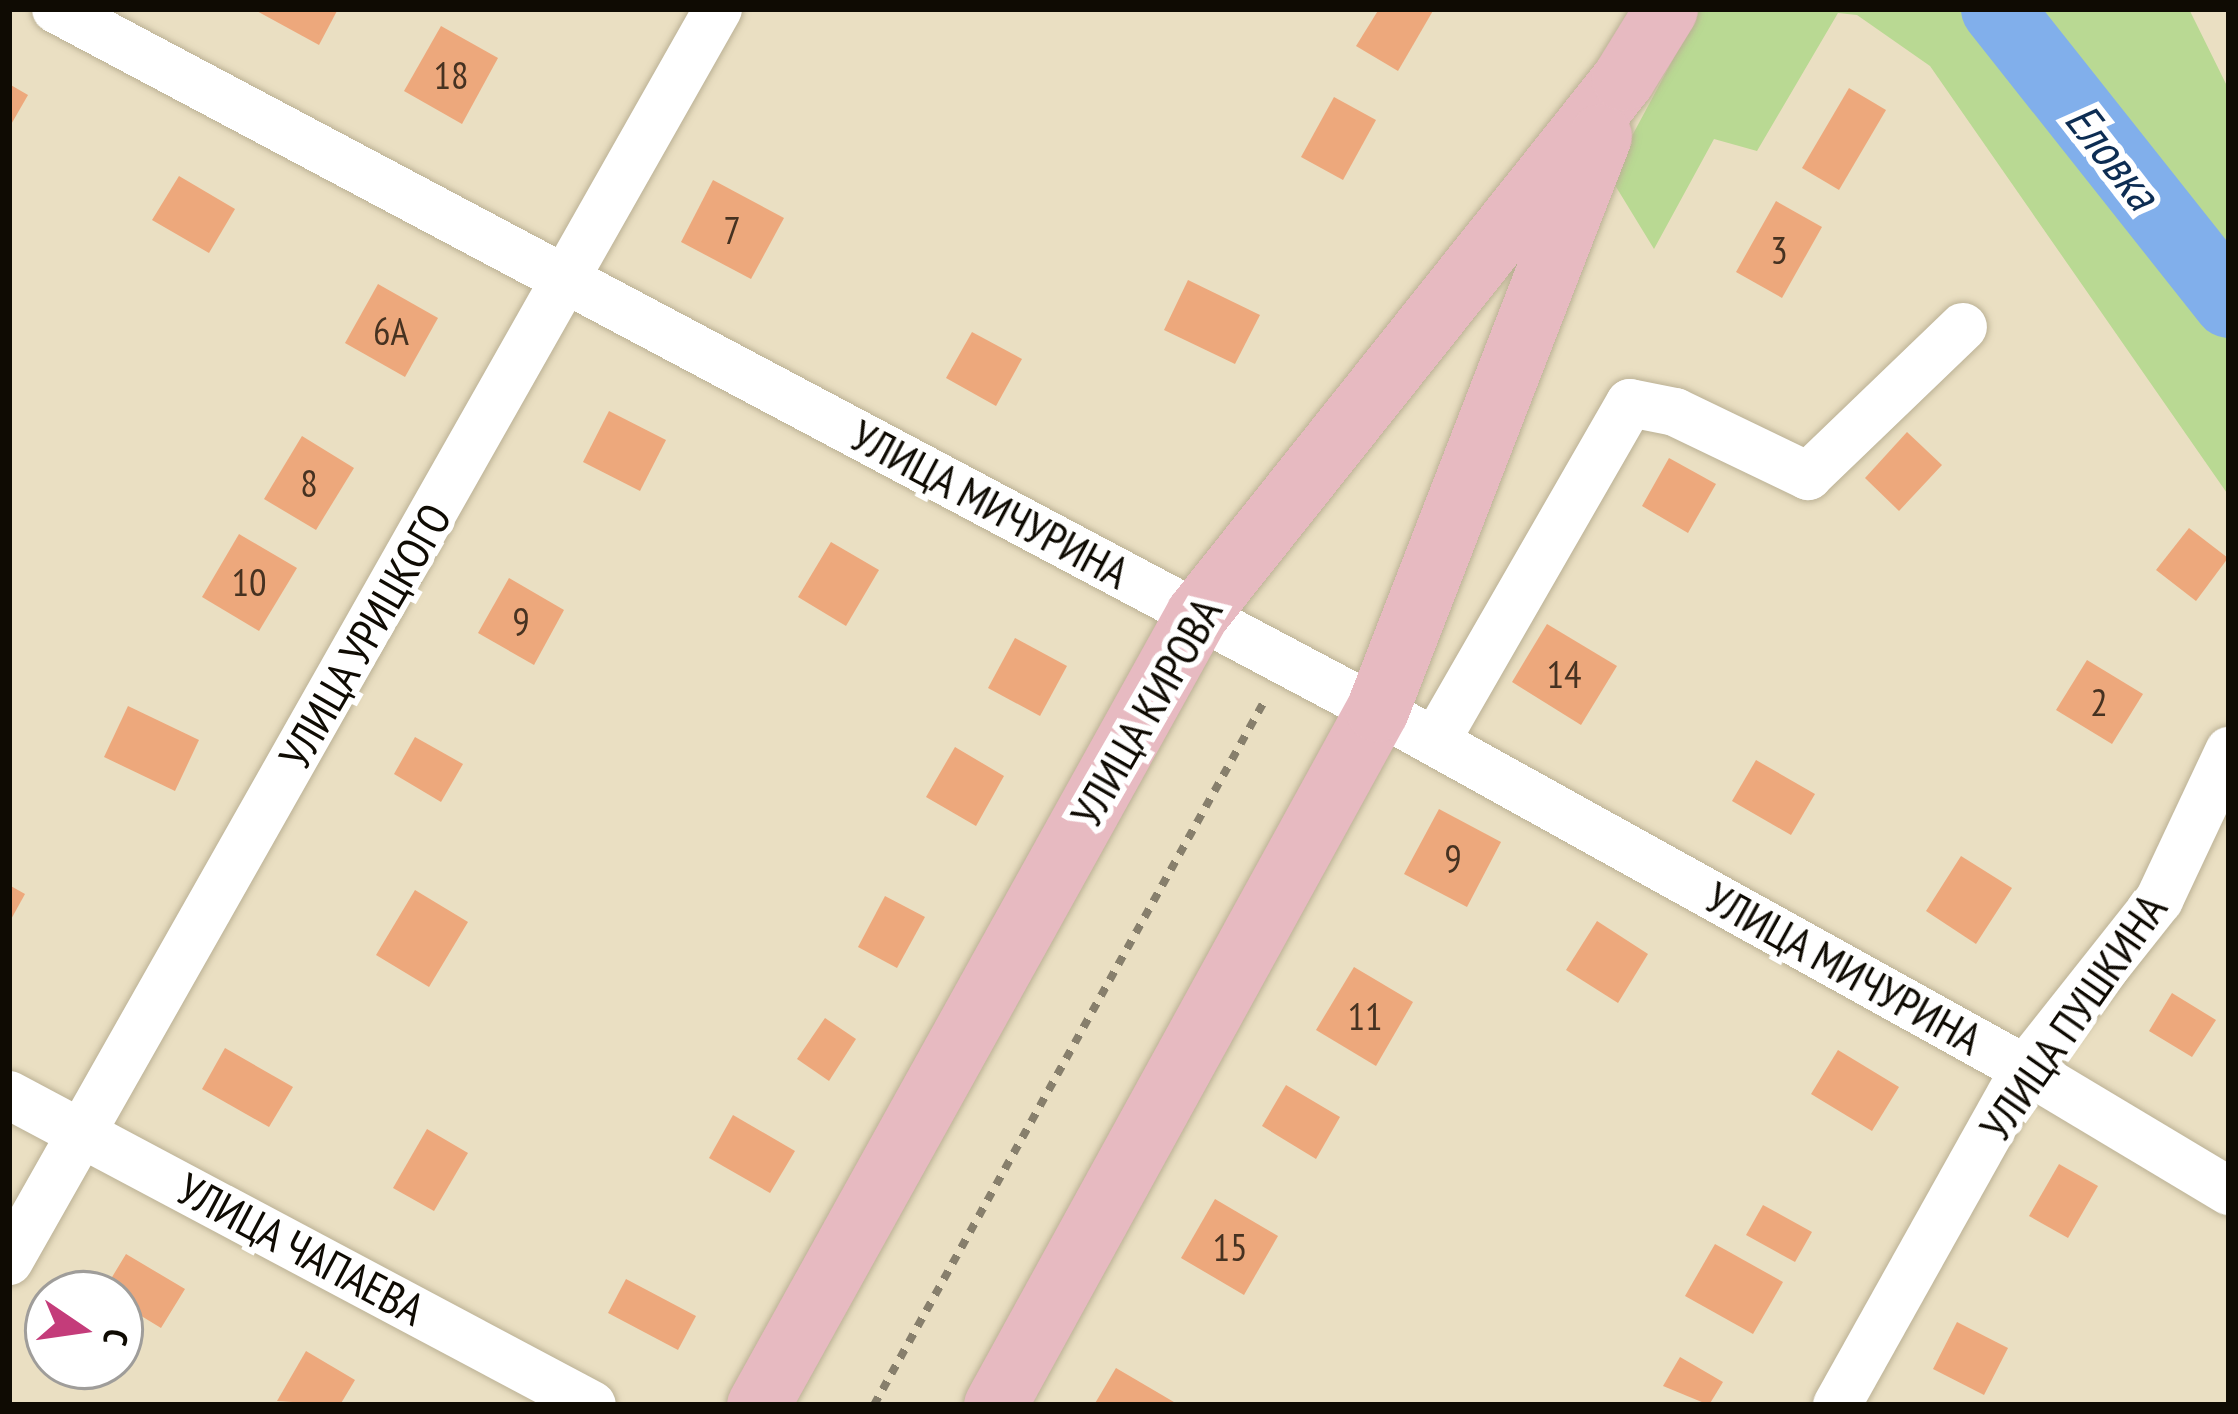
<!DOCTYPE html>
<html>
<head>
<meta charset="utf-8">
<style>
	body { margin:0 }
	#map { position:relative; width:2238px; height:1414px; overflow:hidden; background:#eadfc2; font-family:"PT Sans Narrow",sans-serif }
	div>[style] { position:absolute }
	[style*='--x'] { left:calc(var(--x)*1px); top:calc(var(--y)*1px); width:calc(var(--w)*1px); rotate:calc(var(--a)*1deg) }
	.green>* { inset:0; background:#b9d993 }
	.river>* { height:72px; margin:-36px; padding:0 36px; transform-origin:36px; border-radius:36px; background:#81afeb }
	.building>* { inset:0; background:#eda87c }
	.path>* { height:8px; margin-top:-4px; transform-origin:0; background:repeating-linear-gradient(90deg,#877f6c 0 9px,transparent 0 18px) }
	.roads { filter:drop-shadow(0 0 3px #bbb195) drop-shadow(0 0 3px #bbb195) }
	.minor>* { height:48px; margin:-24px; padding:0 24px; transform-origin:24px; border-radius:24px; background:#fff }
	.major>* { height:63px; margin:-31.5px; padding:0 31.5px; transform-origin:31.5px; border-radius:31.5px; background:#e7bac1 }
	span { translate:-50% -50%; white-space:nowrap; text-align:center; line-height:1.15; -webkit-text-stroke:12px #fff; paint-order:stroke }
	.number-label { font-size:39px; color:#463221 }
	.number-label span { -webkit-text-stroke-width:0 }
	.street-label { font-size:45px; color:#0f0b03 }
	.water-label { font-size:48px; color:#0d2d53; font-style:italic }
	.frame { position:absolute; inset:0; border:12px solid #0f0b03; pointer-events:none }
	.north { position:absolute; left:24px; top:1270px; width:120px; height:120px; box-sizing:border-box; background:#fff; border:3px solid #9f9d9a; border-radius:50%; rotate:103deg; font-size:33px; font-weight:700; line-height:48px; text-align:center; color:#0f0b03 }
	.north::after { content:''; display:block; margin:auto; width:42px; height:54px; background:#c43c7a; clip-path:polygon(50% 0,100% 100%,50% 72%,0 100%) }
</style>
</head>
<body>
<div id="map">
	<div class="green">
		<div style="clip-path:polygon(1700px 9px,2189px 9px,2229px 90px,2229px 496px,1930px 66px,1857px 15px,1838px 13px,1757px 151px,1714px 139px,1654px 249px,1610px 177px)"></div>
	</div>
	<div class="river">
		<div style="--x:1997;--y:9;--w:374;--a:51.6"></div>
	</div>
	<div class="building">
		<div style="clip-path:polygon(253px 9px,338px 9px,319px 45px)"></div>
		<div style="clip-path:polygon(1379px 9px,1434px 9px,1398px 71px,1356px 46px)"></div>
		<div style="clip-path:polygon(441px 26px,498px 58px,462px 124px,404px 91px)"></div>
		<div style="clip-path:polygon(9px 84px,28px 95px,9px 128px)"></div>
		<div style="clip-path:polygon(1849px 88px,1886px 110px,1839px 190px,1802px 168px)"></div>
		<div style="clip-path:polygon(1334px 97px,1376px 120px,1343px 180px,1301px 157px)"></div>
		<div style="clip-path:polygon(179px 176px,235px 209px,209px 253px,152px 220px)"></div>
		<div style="clip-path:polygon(713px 180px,784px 218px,751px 279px,681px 242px)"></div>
		<div style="clip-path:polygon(1776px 201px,1822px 227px,1782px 298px,1736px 272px)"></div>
		<div style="clip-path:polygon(1188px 280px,1260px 315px,1235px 364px,1164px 330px)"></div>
		<div style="clip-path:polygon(378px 284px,438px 318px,405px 377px,345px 343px)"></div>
		<div style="clip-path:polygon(972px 332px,1022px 359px,996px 406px,946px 378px)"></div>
		<div style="clip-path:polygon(609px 411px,666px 440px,640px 491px,583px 462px)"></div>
		<div style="clip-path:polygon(1907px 432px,1942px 465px,1899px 511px,1865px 478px)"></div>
		<div style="clip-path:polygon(302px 436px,354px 468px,316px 530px,264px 499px)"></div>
		<div style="clip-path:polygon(1669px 458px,1716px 484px,1688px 533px,1642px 506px)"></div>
		<div style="clip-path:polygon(2189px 528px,2228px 558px,2196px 601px,2156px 570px)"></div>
		<div style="clip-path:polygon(239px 534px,297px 568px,259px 631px,202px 597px)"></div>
		<div style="clip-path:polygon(831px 542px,879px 570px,846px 626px,798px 597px)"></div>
		<div style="clip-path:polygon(509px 578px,564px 610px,534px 665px,478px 633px)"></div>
		<div style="clip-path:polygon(1547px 624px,1617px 666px,1581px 725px,1512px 682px)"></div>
		<div style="clip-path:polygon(1015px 638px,1067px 666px,1040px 716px,988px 688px)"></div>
		<div style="clip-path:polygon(2087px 660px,2143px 694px,2112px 744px,2056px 710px)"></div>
		<div style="clip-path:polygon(128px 706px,199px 740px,175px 791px,104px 757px)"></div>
		<div style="clip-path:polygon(415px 737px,463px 764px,441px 802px,394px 774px)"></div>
		<div style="clip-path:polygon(955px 747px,1004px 776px,976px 826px,926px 797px)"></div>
		<div style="clip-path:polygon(1756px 760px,1815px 794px,1791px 835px,1732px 801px)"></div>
		<div style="clip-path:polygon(1439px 809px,1501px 842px,1467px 907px,1404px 874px)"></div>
		<div style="clip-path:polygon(1961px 856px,2012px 888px,1976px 944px,1926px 911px)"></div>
		<div style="clip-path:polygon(9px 885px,25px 894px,9px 923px)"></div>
		<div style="clip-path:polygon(415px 890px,468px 922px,429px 987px,376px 955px)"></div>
		<div style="clip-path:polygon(885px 896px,925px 917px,897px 968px,858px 947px)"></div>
		<div style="clip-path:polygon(1597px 921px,1648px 954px,1618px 1003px,1566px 970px)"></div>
		<div style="clip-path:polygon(1354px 967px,1413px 1002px,1376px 1066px,1316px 1030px)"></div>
		<div style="clip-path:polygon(2172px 993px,2216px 1020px,2192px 1057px,2149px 1031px)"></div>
		<div style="clip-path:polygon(825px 1018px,856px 1039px,829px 1081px,797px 1059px)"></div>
		<div style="clip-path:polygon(225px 1048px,293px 1087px,269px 1127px,202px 1089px)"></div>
		<div style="clip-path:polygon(1838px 1050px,1899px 1087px,1872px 1131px,1811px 1094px)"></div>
		<div style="clip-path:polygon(1286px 1085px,1340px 1117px,1316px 1159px,1262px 1126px)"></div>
		<div style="clip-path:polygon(733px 1115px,795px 1151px,770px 1193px,709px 1158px)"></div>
		<div style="clip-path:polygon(427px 1129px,468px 1153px,434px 1211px,393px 1188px)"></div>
		<div style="clip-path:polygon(2059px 1164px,2098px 1186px,2068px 1238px,2029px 1216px)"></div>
		<div style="clip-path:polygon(1215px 1199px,1278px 1236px,1244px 1295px,1181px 1258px)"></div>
		<div style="clip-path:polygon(1763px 1205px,1812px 1232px,1795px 1262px,1746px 1235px)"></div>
		<div style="clip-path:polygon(1715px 1244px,1783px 1282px,1753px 1334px,1685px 1296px)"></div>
		<div style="clip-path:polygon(126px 1254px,185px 1289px,161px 1328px,120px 1303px,120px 1294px,103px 1292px)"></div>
		<div style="clip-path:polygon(626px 1279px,696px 1316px,678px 1350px,608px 1313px)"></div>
		<div style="clip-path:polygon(1957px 1322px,2008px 1348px,1984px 1395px,1933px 1369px)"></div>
		<div style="clip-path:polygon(306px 1351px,355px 1380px,340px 1405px,277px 1401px)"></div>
		<div style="clip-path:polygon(1680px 1357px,1723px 1382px,1709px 1405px,1663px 1386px)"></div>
		<div style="clip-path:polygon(1116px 1368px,1179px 1405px,1094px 1405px)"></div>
	</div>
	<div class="path">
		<div style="--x:874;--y:1405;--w:808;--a:-60.99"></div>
	</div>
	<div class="roads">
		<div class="minor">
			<div style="--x:56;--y:9;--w:1495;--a:27.95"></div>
			<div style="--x:1377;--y:710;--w:741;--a:28.99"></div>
			<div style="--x:2025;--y:1069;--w:238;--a:30.9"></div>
			<div style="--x:1435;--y:742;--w:391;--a:-60.1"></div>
			<div style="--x:1630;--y:403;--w:46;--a:11.3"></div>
			<div style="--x:1675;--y:412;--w:148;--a:25.7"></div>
			<div style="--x:1808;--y:476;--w:215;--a:-43.9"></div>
			<div style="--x:9;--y:1095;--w:660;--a:28"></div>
			<div style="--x:9;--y:1261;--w:1439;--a:-60.48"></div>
			<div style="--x:1837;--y:1405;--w:385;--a:-60.8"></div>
			<div style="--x:2025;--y:1069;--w:216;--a:-51.6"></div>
			<div style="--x:2159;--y:900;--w:165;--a:-64.8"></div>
		</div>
		<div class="major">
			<div style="--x:758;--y:1405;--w:905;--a:-60.97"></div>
			<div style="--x:1197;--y:614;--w:684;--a:-51.47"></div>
			<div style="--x:1623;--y:79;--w:82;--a:-58.4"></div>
			<div style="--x:995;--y:1405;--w:793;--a:-61.21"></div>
			<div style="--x:1377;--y:710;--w:616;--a:-68.77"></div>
		</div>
	</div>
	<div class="number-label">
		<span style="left:451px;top:75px">18</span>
		<span style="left:732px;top:230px">7</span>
		<span style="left:1779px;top:250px">3</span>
		<span style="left:391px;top:331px">6А</span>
		<span style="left:309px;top:483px">8</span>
		<span style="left:249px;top:582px">10</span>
		<span style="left:521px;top:621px">9</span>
		<span style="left:1564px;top:674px">14</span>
		<span style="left:2099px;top:702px">2</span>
		<span style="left:1453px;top:858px">9</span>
		<span style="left:1365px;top:1016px">11</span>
		<span style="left:1230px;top:1247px">15</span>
	</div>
	<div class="street-label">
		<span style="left:990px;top:504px;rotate:28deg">УЛИЦА МИЧУРИНА</span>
		<span style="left:365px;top:636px;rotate:-60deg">УЛИЦА УРИЦКОГО</span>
		<span style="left:1146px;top:712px;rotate:-60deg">УЛИЦА КИРОВА</span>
		<span style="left:1844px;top:968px;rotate:29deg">УЛИЦА МИЧУРИНА</span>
		<span style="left:2073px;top:1017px;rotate:-55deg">УЛИЦА ПУШКИНА</span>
		<span style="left:301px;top:1249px;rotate:28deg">УЛИЦА ЧАПАЕВА</span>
	</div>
	<div class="water-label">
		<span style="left:2113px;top:156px;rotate:52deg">Еловка</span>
	</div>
	<div class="frame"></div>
	<div class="north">С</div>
</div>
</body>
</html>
